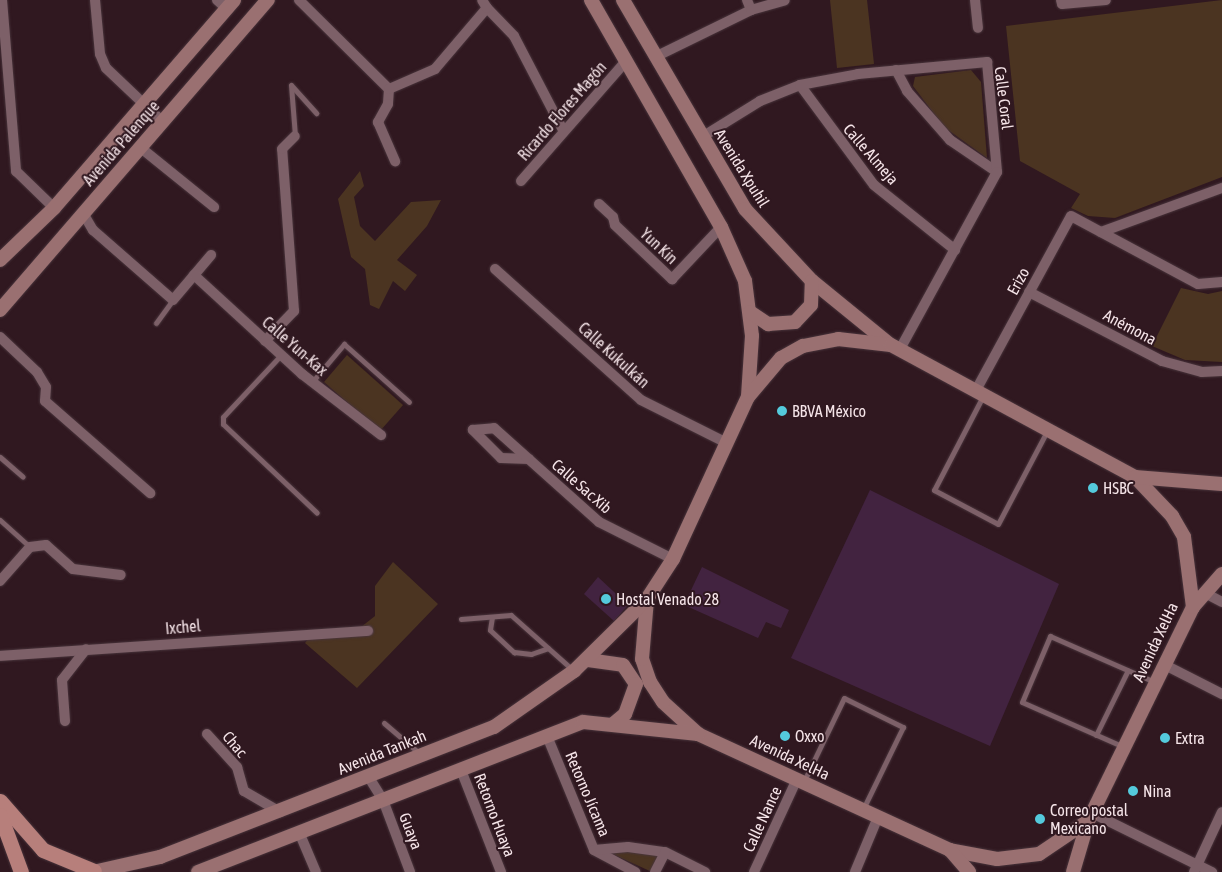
<!DOCTYPE html>
<html>
<head>
<meta charset="utf-8">
<style>
	body { margin:0 }
	#map { position:relative; width:1222px; height:872px; overflow:hidden; background:#301820; font-family:"Asap Condensed",sans-serif }
	div>[style] { position:absolute }
	[style*='--x'] { left:calc(var(--x)*1px); top:calc(var(--y)*1px); width:calc(var(--w)*1px); rotate:calc(var(--a)*1deg) }
	.green>* { inset:0; background:#4b3421 }
	.building>* { inset:0; background:#422340 }
	.roads { filter:drop-shadow(0 0 1px #48343b) drop-shadow(0 0 1px #48343b) }
	.lane>* { height:5px; margin:-2.5px; padding:0 2.5px; transform-origin:2.5px; border-radius:2.5px; background:#7d6068 }
	.street>* { height:10px; margin:-5px; padding:0 5px; transform-origin:5px; border-radius:5px; background:#7d6068 }
	.secondary>* { height:14px; margin:-7px; padding:0 7px; transform-origin:7px; border-radius:7px; background:#9a7071 }
	.primary>* { height:15px; margin:-7.5px; padding:0 7.5px; transform-origin:7.5px; border-radius:7.5px; background:#b77f7b }
	.dots>* { width:14px; height:14px; translate:-50% -50%; box-sizing:border-box; border:2px solid #301820; border-radius:50% }
	span { translate:-50% -50%; white-space:nowrap; text-align:center; line-height:1.15; -webkit-text-stroke:4px #301820; paint-order:stroke }
	.street-label { font-size:16px; color:#f5e4e8 }
	.poi-label { font-size:16px; color:#f5e4e8 }
	.left { translate:0 -50%; text-align:left }
</style>
</head>
<body>
<div id="map">
	<div class="green">
		<div style="clip-path:polygon(830px 0,867px 0,874px 64px,837px 68px)"></div>
		<div style="clip-path:polygon(1222px 0,1222px 177px,1115px 218px,1088px 216px,1071px 208px,1080px 194px,1020px 161px,1006px 26px)"></div>
		<div style="clip-path:polygon(971px 70px,981px 82px,987px 158px,944px 127px,913px 86px,915px 77px)"></div>
		<div style="clip-path:polygon(360px 171px,364px 186px,354px 197px,360px 226px,375px 241px,411px 202px,441px 200px,427px 226px,397px 260px,417px 275px,405px 291px,393px 281px,379px 309px,370px 305px,365px 269px,351px 257px,338px 199px)"></div>
		<div style="clip-path:polygon(1181px 288px,1208px 294px,1222px 291px,1222px 362px,1185px 360px,1152px 346px)"></div>
		<div style="clip-path:polygon(347px 355px,403px 405px,380px 431px,324px 382px)"></div>
		<div style="clip-path:polygon(393px 562px,438px 604px,357px 688px,305px 643px,315px 630px,361px 627px,375px 616px,375px 586px)"></div>
		<div style="clip-path:polygon(627px 850px,658px 855px,652px 872px,608px 852px)"></div>
	</div>
	<div class="building">
		<div style="clip-path:polygon(870px 490px,1059px 584px,990px 746px,791px 658px)"></div>
		<div style="clip-path:polygon(702px 567px,789px 610px,781px 628px,766px 622px,758px 638px,684px 605px)"></div>
		<div style="clip-path:polygon(598px 577px,628px 605px,614px 621px,584px 594px)"></div>
	</div>
	<div class="roads">
		<div class="lane">
			<div style="--x:295;--y:136;--w:51;--a:-94.5"></div>
			<div style="--x:291;--y:85;--w:38;--a:48"></div>
			<div style="--x:156;--y:323;--w:29;--a:-54"></div>
			<div style="--x:281;--y:355;--w:85;--a:133.1"></div>
			<div style="--x:223;--y:417;--w:7;--a:90"></div>
			<div style="--x:223;--y:424;--w:129;--a:43.4"></div>
			<div style="--x:312;--y:382;--w:50;--a:-49.9"></div>
			<div style="--x:344;--y:344;--w:87;--a:41.7"></div>
			<div style="--x:983;--y:396;--w:106;--a:117.5"></div>
			<div style="--x:934;--y:490;--w:72;--a:28"></div>
			<div style="--x:998;--y:524;--w:105;--a:-62.2"></div>
			<div style="--x:0;--y:457;--w:30;--a:41"></div>
			<div style="--x:0;--y:520;--w:40;--a:42"></div>
			<div style="--x:492;--y:617;--w:13;--a:99"></div>
			<div style="--x:490;--y:630;--w:33;--a:43"></div>
			<div style="--x:514;--y:652;--w:17;--a:7"></div>
			<div style="--x:531;--y:654;--w:18;--a:-19"></div>
			<div style="--x:461;--y:619;--w:50;--a:-4.6"></div>
			<div style="--x:511;--y:615;--w:84;--a:41.6"></div>
			<div style="--x:384;--y:723;--w:46;--a:40.6"></div>
			<div style="--x:1096;--y:735;--w:72;--a:-63.8"></div>
			<div style="--x:1124;--y:747;--w:111;--a:-156.2"></div>
			<div style="--x:1022;--y:702;--w:72;--a:-67"></div>
			<div style="--x:1050;--y:636;--w:115;--a:23.7"></div>
			<div style="--x:804;--y:781;--w:92;--a:-64.3"></div>
			<div style="--x:844;--y:698;--w:66;--a:26.2"></div>
			<div style="--x:903;--y:727;--w:91;--a:116"></div>
		</div>
		<div class="street">
			<div style="--x:2;--y:0;--w:172;--a:85.3"></div>
			<div style="--x:16;--y:171;--w:53;--a:44.2"></div>
			<div style="--x:95;--y:0;--w:54;--a:84.7"></div>
			<div style="--x:100;--y:54;--w:15;--a:67"></div>
			<div style="--x:106;--y:68;--w:79;--a:43.5"></div>
			<div style="--x:217;--y:0;--w:13;--a:42"></div>
			<div style="--x:299;--y:0;--w:127;--a:44.7"></div>
			<div style="--x:389;--y:89;--w:15;--a:94"></div>
			<div style="--x:388;--y:104;--w:21;--a:119"></div>
			<div style="--x:378;--y:122;--w:43;--a:66.4"></div>
			<div style="--x:747;--y:0;--w:11;--a:68"></div>
			<div style="--x:975;--y:0;--w:28;--a:84"></div>
			<div style="--x:1061;--y:0;--w:4;--a:76"></div>
			<div style="--x:1062;--y:4;--w:44;--a:-5.2"></div>
			<div style="--x:487;--y:8;--w:39;--a:46"></div>
			<div style="--x:514;--y:36;--w:106;--a:62.5"></div>
			<div style="--x:655;--y:57;--w:107;--a:-26.1"></div>
			<div style="--x:751;--y:10;--w:35;--a:-16"></div>
			<div style="--x:896;--y:70;--w:24;--a:62"></div>
			<div style="--x:907;--y:91;--w:65;--a:48.7"></div>
			<div style="--x:950;--y:140;--w:57;--a:34.2"></div>
			<div style="--x:800;--y:85;--w:124;--a:53.5"></div>
			<div style="--x:874;--y:185;--w:104;--a:38.7"></div>
			<div style="--x:389;--y:89;--w:50;--a:-23.5"></div>
			<div style="--x:435;--y:69;--w:80;--a:-49.6"></div>
			<div style="--x:487;--y:8;--w:9;--a:-122"></div>
			<div style="--x:702;--y:137;--w:68;--a:-31.8"></div>
			<div style="--x:760;--y:101;--w:43;--a:-21.8"></div>
			<div style="--x:800;--y:85;--w:59;--a:-10.7"></div>
			<div style="--x:858;--y:74;--w:130;--a:-5.3"></div>
			<div style="--x:987;--y:62;--w:110;--a:84.8"></div>
			<div style="--x:997;--y:172;--w:204;--a:118.7"></div>
			<div style="--x:141;--y:148;--w:94;--a:38.9"></div>
			<div style="--x:521;--y:181;--w:159;--a:-48.8"></div>
			<div style="--x:599;--y:204;--w:19;--a:43"></div>
			<div style="--x:613;--y:217;--w:8;--a:76"></div>
			<div style="--x:615;--y:225;--w:79;--a:43.5"></div>
			<div style="--x:672;--y:279;--w:71;--a:-46.7"></div>
			<div style="--x:83;--y:213;--w:20;--a:60"></div>
			<div style="--x:93;--y:230;--w:106;--a:41.2"></div>
			<div style="--x:173;--y:300;--w:59;--a:-49.8"></div>
			<div style="--x:1101;--y:232;--w:129;--a:-20"></div>
			<div style="--x:495;--y:269;--w:196;--a:41.9"></div>
			<div style="--x:641;--y:400;--w:96;--a:26.6"></div>
			<div style="--x:194;--y:275;--w:147;--a:42.5"></div>
			<div style="--x:302;--y:374;--w:100;--a:37.7"></div>
			<div style="--x:1029;--y:292;--w:150;--a:27.4"></div>
			<div style="--x:1162;--y:361;--w:41;--a:15.4"></div>
			<div style="--x:1202;--y:372;--w:20;--a:-3"></div>
			<div style="--x:0;--y:337;--w:51;--a:43.4"></div>
			<div style="--x:37;--y:372;--w:17;--a:59"></div>
			<div style="--x:46;--y:387;--w:14;--a:94"></div>
			<div style="--x:45;--y:401;--w:140;--a:41.2"></div>
			<div style="--x:265;--y:341;--w:42;--a:-46"></div>
			<div style="--x:294;--y:311;--w:162;--a:-94.2"></div>
			<div style="--x:282;--y:149;--w:18;--a:-45"></div>
			<div style="--x:975;--y:392;--w:200;--a:-61.4"></div>
			<div style="--x:1071;--y:216;--w:144;--a:28.2"></div>
			<div style="--x:1198;--y:284;--w:24;--a:-5"></div>
			<div style="--x:529;--y:459;--w:28;--a:-178"></div>
			<div style="--x:501;--y:458;--w:40;--a:-135"></div>
			<div style="--x:473;--y:430;--w:21;--a:-5"></div>
			<div style="--x:494;--y:428;--w:141;--a:41.8"></div>
			<div style="--x:599;--y:522;--w:83;--a:26.6"></div>
			<div style="--x:0;--y:581;--w:45;--a:-48.6"></div>
			<div style="--x:30;--y:547;--w:16;--a:-7"></div>
			<div style="--x:46;--y:545;--w:36;--a:42"></div>
			<div style="--x:73;--y:569;--w:48;--a:7.1"></div>
			<div style="--x:1205;--y:593;--w:19;--a:28"></div>
			<div style="--x:0;--y:656;--w:369;--a:-3.9"></div>
			<div style="--x:1165;--y:665;--w:64;--a:27"></div>
			<div style="--x:65;--y:721;--w:41;--a:-94.2"></div>
			<div style="--x:62;--y:680;--w:39;--a:-52"></div>
			<div style="--x:207;--y:734;--w:45;--a:47.7"></div>
			<div style="--x:237;--y:767;--w:25;--a:74"></div>
			<div style="--x:244;--y:791;--w:42;--a:30.3"></div>
			<div style="--x:547;--y:736;--w:123;--a:67.6"></div>
			<div style="--x:594;--y:850;--w:47;--a:28.2"></div>
			<div style="--x:461;--y:770;--w:110;--a:68.6"></div>
			<div style="--x:368;--y:776;--w:28;--a:58"></div>
			<div style="--x:383;--y:800;--w:77;--a:69.4"></div>
			<div style="--x:1092;--y:813;--w:134;--a:26.2"></div>
			<div style="--x:299;--y:832;--w:43;--a:67"></div>
			<div style="--x:594;--y:850;--w:34;--a:-5"></div>
			<div style="--x:628;--y:847;--w:37;--a:8"></div>
			<div style="--x:665;--y:852;--w:45;--a:26.6"></div>
			<div style="--x:655;--y:872;--w:22;--a:-63"></div>
			<div style="--x:754;--y:872;--w:102;--a:-65.2"></div>
			<div style="--x:855;--y:872;--w:60;--a:-67.3"></div>
			<div style="--x:1194;--y:872;--w:66;--a:-65"></div>
		</div>
		<div class="secondary">
			<div style="--x:591;--y:0;--w:262;--a:60.2"></div>
			<div style="--x:721;--y:227;--w:59;--a:66"></div>
			<div style="--x:745;--y:281;--w:55;--a:82.7"></div>
			<div style="--x:752;--y:336;--w:61;--a:93.8"></div>
			<div style="--x:623;--y:0;--w:242;--a:59.7"></div>
			<div style="--x:745;--y:209;--w:98;--a:47.1"></div>
			<div style="--x:812;--y:281;--w:98;--a:39.2"></div>
			<div style="--x:0;--y:260;--w:75;--a:-43.9"></div>
			<div style="--x:54;--y:208;--w:275;--a:-49.1"></div>
			<div style="--x:0;--y:310;--w:410;--a:-49.2"></div>
			<div style="--x:750;--y:312;--w:22;--a:34"></div>
			<div style="--x:768;--y:324;--w:27;--a:-4"></div>
			<div style="--x:795;--y:322;--w:23;--a:-47"></div>
			<div style="--x:811;--y:305;--w:24;--a:-88"></div>
			<div style="--x:838;--y:339;--w:53;--a:6.5"></div>
			<div style="--x:891;--y:345;--w:277;--a:28.4"></div>
			<div style="--x:1135;--y:477;--w:54;--a:46.5"></div>
			<div style="--x:1172;--y:516;--w:24;--a:60"></div>
			<div style="--x:1184;--y:537;--w:71;--a:82.7"></div>
			<div style="--x:1193;--y:607;--w:238;--a:116.1"></div>
			<div style="--x:1088;--y:821;--w:59;--a:146"></div>
			<div style="--x:1039;--y:854;--w:42;--a:173.2"></div>
			<div style="--x:997;--y:859;--w:48;--a:-169.2"></div>
			<div style="--x:950;--y:850;--w:277;--a:-155.3"></div>
			<div style="--x:698;--y:734;--w:47;--a:-137.6"></div>
			<div style="--x:663;--y:702;--w:24;--a:-123"></div>
			<div style="--x:650;--y:682;--w:24;--a:-109"></div>
			<div style="--x:642;--y:659;--w:60;--a:-85.2"></div>
			<div style="--x:647;--y:599;--w:48;--a:-57"></div>
			<div style="--x:673;--y:559;--w:179;--a:-65.2"></div>
			<div style="--x:748;--y:397;--w:51;--a:-49.8"></div>
			<div style="--x:781;--y:358;--w:25;--a:-29"></div>
			<div style="--x:803;--y:346;--w:36;--a:-11"></div>
			<div style="--x:1135;--y:477;--w:87;--a:4.6"></div>
			<div style="--x:1193;--y:607;--w:44;--a:-48.7"></div>
			<div style="--x:588;--y:660;--w:35;--a:8"></div>
			<div style="--x:623;--y:665;--w:23;--a:56"></div>
			<div style="--x:636;--y:684;--w:32;--a:110"></div>
			<div style="--x:625;--y:714;--w:16;--a:140"></div>
			<div style="--x:950;--y:850;--w:29;--a:49"></div>
			<div style="--x:93;--y:872;--w:69;--a:-12.6"></div>
			<div style="--x:160;--y:857;--w:358;--a:-21.3"></div>
			<div style="--x:494;--y:727;--w:98;--a:-35"></div>
			<div style="--x:574;--y:671;--w:103;--a:-44.6"></div>
			<div style="--x:198;--y:872;--w:413;--a:-21.3"></div>
			<div style="--x:583;--y:722;--w:116;--a:6"></div>
			<div style="--x:1073;--y:872;--w:53;--a:-73.6"></div>
		</div>
		<div class="primary">
			<div style="--x:0;--y:801;--w:65;--a:48.7"></div>
			<div style="--x:43;--y:850;--w:55;--a:22.4"></div>
			<div style="--x:0;--y:815;--w:61;--a:69.8"></div>
		</div>
	</div>
	<div class="dots">
		<div style="left:782px;top:411px;background:#54cadc"></div>
		<div style="left:1093px;top:488px;background:#54cadc"></div>
		<div style="left:606px;top:599px;background:#54cadc"></div>
		<div style="left:785px;top:736px;background:#54cadc"></div>
		<div style="left:1165px;top:738px;background:#54cadc"></div>
		<div style="left:1133px;top:791px;background:#54cadc"></div>
		<div style="left:1040px;top:819px;background:#54cadc"></div>
	</div>
	<div class="street-label">
		<span style="left:1004px;top:98px;rotate:83deg">Calle Coral</span>
		<span style="left:562px;top:111px;rotate:-49deg">Ricardo Flores Magón</span>
		<span style="left:121px;top:143px;rotate:-49deg">Avenida Palenque</span>
		<span style="left:871px;top:154px;rotate:49deg">Calle Almeja</span>
		<span style="left:742px;top:168px;rotate:58deg">Avenida Xpuhil</span>
		<span style="left:659px;top:246px;rotate:43deg">Yun Kin</span>
		<span style="left:1018px;top:281px;rotate:-61deg">Erizo</span>
		<span style="left:1130px;top:327px;rotate:28deg">Anémona</span>
		<span style="left:295px;top:346px;rotate:41deg">Calle Yun-Kax</span>
		<span style="left:614px;top:355px;rotate:42deg">Calle Kukulkán</span>
		<span style="left:582px;top:486px;rotate:41deg">Calle Sac Xib</span>
		<span style="left:183px;top:627px;rotate:-5deg">Ixchel</span>
		<span style="left:1155px;top:642px;rotate:-65deg">Avenida XelHa</span>
		<span style="left:235px;top:744px;rotate:50deg">Chac</span>
		<span style="left:382px;top:752px;rotate:-22deg">Avenida Tankah</span>
		<span style="left:790px;top:757px;rotate:25deg">Avenida XelHa</span>
		<span style="left:588px;top:794px;rotate:67deg">Retorno Jícama</span>
		<span style="left:495px;top:815px;rotate:69deg">Retorno Huaya</span>
		<span style="left:762px;top:819px;rotate:-65deg">Calle Nance</span>
		<span style="left:411px;top:831px;rotate:69deg">Guaya</span>
	</div>
	<div class="poi-label">
		<span class="left" style="left:792px;top:411px">BBVA México</span>
		<span class="left" style="left:1103px;top:488px">HSBC</span>
		<span class="left" style="left:616px;top:599px">Hostal Venado 28</span>
		<span class="left" style="left:795px;top:736px">Oxxo</span>
		<span class="left" style="left:1175px;top:738px">Extra</span>
		<span class="left" style="left:1143px;top:791px">Nina</span>
		<span class="left" style="left:1050px;top:819px">Correo postal<br>Mexicano</span>
	</div>
</div>
</body>
</html>
